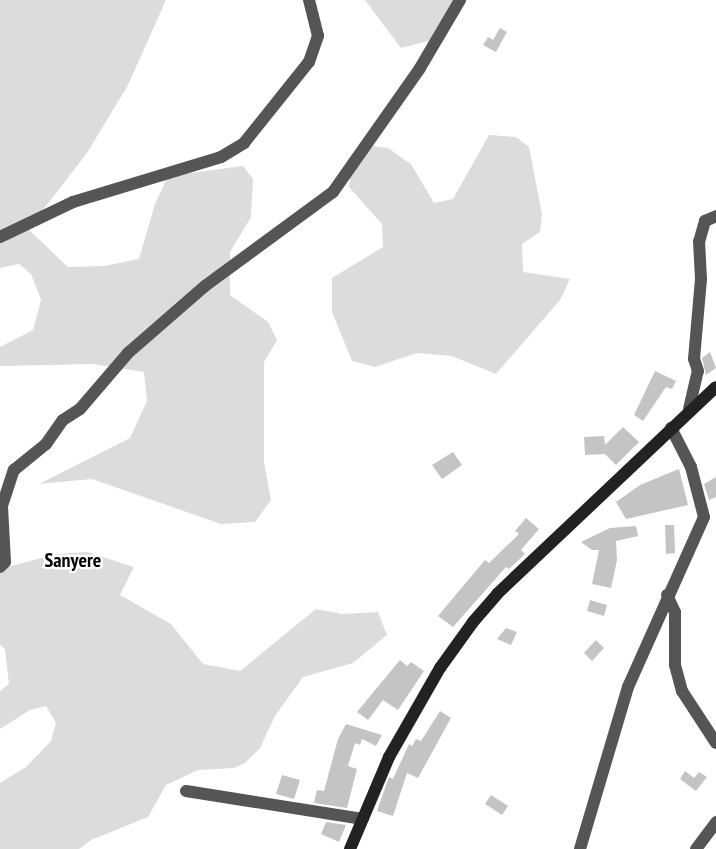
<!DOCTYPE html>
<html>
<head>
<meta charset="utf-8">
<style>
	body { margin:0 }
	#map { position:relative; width:716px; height:849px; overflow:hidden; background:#fff; font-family:"PT Sans Narrow",sans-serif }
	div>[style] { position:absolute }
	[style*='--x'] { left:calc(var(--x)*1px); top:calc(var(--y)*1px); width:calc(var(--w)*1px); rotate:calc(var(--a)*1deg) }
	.green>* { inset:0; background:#dcdcdc }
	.building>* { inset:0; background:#c4c4c4 }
	.street>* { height:12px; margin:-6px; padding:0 6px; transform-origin:6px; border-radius:6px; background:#555 }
	.secondary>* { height:12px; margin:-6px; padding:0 6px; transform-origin:6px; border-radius:6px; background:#222 }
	span { translate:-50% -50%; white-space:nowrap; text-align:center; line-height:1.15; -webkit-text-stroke:4.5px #fff; paint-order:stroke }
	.quarter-label { font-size:20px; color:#000; font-weight:700 }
</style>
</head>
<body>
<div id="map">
	<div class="green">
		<div style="clip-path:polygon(0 0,166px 0,128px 85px,87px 153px,28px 229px,68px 267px,104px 266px,139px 259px,155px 204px,168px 176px,243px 166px,253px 179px,251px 217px,230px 252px,230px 295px,268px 322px,277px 340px,264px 362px,264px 462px,271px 500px,255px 522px,221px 524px,92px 479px,39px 484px,130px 438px,147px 401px,144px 372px,93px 364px,0 366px,0 347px,33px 330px,41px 300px,31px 274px,19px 264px,0 268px)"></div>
		<div style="clip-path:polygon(365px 0,458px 0,432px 40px,401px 48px)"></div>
		<div style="clip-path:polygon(489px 135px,516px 137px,529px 147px,542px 214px,540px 232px,522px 244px,523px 272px,570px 279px,560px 300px,496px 374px,452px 356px,417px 353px,375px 367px,352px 361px,332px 312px,332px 278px,383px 247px,382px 224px,349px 187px,353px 157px,364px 145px,388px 148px,411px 164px,434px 203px,453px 199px)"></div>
		<div style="clip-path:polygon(87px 552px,134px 567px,120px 595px,171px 624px,203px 664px,240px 671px,316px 609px,342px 614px,378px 612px,387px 635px,353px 663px,303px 677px,275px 716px,260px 748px,245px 763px,234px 768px,198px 770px,166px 785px,148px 817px,91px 840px,79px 849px,0 849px,0 783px,26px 767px,51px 741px,56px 723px,46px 706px,30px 710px,0 729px,0 691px,9px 684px,5px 649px,0 645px,0 569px,56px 554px)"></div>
	</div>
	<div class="building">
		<div style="clip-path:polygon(500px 28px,507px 32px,496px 52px,483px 45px,488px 37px,493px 40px)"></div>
		<div style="clip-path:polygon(710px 352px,716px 368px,706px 375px,702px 358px)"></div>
		<div style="clip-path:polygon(655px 371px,676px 381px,672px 389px,666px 387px,643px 421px,634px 415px)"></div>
		<div style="clip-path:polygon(623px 427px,639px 442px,616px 465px,605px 454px,585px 455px,584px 437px,604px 436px,605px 445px)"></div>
		<div style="clip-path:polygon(453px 452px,462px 465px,442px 479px,432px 465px)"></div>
		<div style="clip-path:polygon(679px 469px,688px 505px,626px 519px,616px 502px,640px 485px)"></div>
		<div style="clip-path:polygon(716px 477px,716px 497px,709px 500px,704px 484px)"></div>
		<div style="clip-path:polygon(526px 518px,539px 529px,521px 550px,525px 554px,509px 569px,506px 567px,453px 627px,438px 616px,485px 560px,489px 563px,519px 534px,515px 531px)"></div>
		<div style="clip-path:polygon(665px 525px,674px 525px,675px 553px,666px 554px)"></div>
		<div style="clip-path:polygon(636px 526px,638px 536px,616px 541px,617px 560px,611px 588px,592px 584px,599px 550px,592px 550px,581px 542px,610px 528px)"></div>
		<div style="clip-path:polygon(590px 600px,607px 605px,604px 616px,587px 611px)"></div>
		<div style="clip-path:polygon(506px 628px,517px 632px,511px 645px,497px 639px)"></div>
		<div style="clip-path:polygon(596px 640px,604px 648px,592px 661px,584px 653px)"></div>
		<div style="clip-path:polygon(400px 660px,407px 666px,411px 662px,424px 671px,398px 710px,383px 700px,368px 720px,357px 712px)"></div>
		<div style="clip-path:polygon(440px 711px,451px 718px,418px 778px,407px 773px,393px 816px,377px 811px,389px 777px,393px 779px,409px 744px,412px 746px,416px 739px,421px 741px)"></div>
		<div style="clip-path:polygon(346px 724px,382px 735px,376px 746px,362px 739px,360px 745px,355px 743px,348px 766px,357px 769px,347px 808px,314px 803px,317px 790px,324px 791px,338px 739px)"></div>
		<div style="clip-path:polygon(685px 771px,694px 778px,699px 772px,707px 777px,696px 791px,680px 779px)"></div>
		<div style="clip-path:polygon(282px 775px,300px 780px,294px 799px,276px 794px)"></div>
		<div style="clip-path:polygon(491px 795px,508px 806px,502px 815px,485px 804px)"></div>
		<div style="clip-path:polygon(326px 822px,346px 825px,339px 842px,321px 834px)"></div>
	</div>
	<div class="street">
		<div style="--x:0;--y:237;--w:81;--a:-25.6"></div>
		<div style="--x:73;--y:202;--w:155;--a:-16.9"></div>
		<div style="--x:221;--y:157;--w:27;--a:-31"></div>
		<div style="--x:244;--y:143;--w:104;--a:-51.3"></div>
		<div style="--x:309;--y:62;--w:28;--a:-71"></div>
		<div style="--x:318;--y:36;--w:37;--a:-104"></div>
		<div style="--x:689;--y:409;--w:39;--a:-77"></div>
		<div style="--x:698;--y:371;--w:13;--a:-108"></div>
		<div style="--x:694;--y:359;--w:80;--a:-85"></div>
		<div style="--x:701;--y:279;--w:37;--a:-93"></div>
		<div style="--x:699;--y:242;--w:22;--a:-74"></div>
		<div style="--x:705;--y:221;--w:12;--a:-24"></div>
		<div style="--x:0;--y:567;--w:7;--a:-45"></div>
		<div style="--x:5;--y:562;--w:56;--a:-93.1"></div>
		<div style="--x:2;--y:506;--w:38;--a:-72"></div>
		<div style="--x:14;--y:470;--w:41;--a:-39.1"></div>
		<div style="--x:46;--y:444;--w:29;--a:-55"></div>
		<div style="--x:63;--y:420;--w:20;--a:-33"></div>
		<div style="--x:80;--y:409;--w:74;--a:-49.4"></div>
		<div style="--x:128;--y:353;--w:102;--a:-41"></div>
		<div style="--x:205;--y:286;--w:159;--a:-36.3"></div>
		<div style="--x:333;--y:192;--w:151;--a:-54.9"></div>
		<div style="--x:420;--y:68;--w:79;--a:-59.5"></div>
		<div style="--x:667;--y:595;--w:19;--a:65"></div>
		<div style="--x:675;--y:612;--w:53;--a:90"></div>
		<div style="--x:675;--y:665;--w:27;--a:75"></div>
		<div style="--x:682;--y:691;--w:62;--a:56.8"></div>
		<div style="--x:186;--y:791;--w:179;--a:9"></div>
		<div style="--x:580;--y:849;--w:169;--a:-73.5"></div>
		<div style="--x:628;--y:687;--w:186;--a:-65.9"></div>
		<div style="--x:704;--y:517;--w:52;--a:-104.6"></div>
		<div style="--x:691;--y:467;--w:44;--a:-117.1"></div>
		<div style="--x:696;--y:849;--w:34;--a:-53"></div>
	</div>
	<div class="secondary">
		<div style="--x:350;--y:849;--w:100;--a:-67"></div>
		<div style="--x:389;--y:757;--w:103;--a:-60.2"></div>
		<div style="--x:440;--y:668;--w:57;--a:-54.3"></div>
		<div style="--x:473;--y:622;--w:37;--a:-49"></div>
		<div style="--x:497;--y:594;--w:301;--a:-43.4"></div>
	</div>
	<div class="quarter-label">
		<span style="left:73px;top:560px">Sanyere</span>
	</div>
</div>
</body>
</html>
